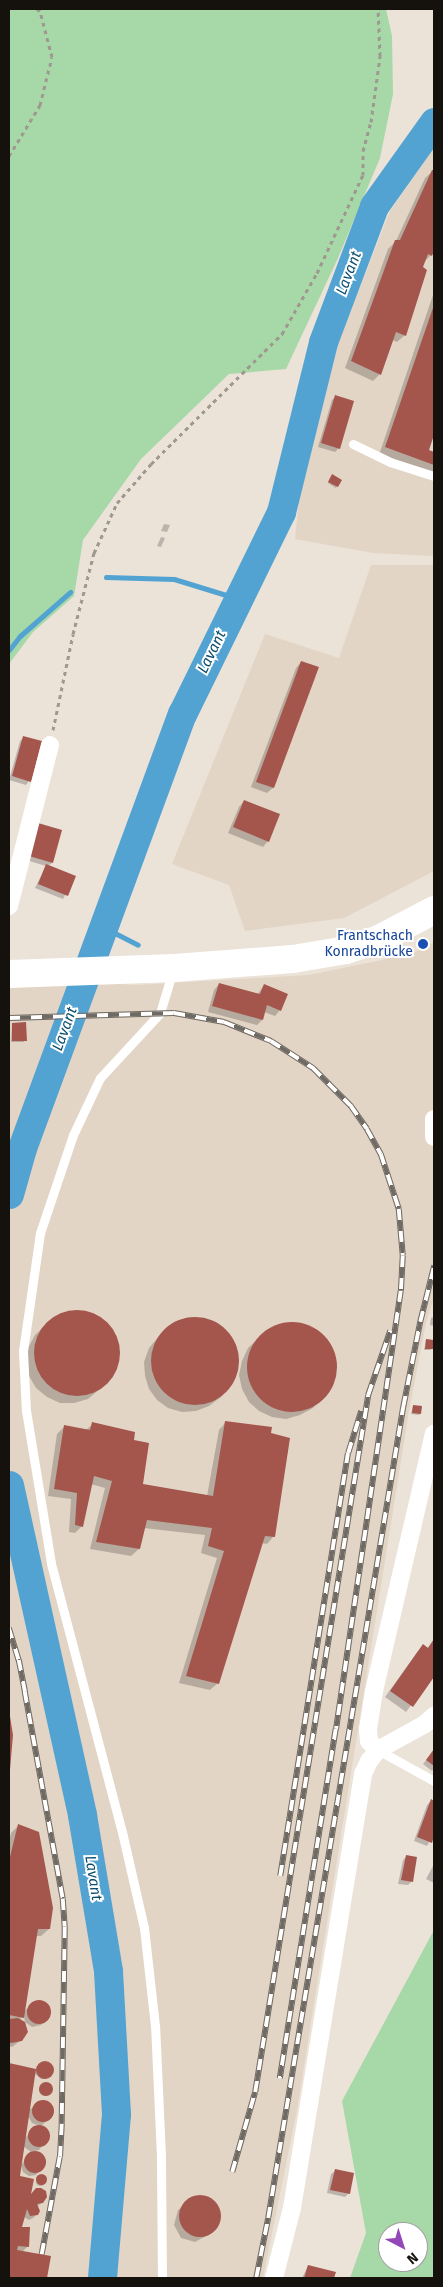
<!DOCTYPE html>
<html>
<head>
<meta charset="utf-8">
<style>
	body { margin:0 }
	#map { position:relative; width:443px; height:2287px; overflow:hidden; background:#ebe2d8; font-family:"Fira Sans",sans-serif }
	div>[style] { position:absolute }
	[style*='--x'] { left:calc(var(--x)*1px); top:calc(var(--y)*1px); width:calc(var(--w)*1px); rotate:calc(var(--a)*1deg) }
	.built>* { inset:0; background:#e3d5c5 }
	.green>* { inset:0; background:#a7d8a8 }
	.shadow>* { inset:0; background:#0003 }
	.round { border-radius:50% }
	.stream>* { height:5px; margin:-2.5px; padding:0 2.5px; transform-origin:2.5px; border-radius:2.5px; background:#53a3d2 }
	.river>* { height:29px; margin:-14.5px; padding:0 14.5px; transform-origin:14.5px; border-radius:14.5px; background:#53a3d2 }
	.building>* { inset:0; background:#a4564d }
	.path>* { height:3px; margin-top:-1.5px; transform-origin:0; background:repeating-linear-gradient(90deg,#9f9890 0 4px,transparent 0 8px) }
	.service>* { height:9px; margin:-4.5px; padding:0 4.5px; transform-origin:4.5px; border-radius:4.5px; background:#fff }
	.minor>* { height:18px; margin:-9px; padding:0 9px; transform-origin:9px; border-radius:9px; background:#fff }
	.primary>* { height:28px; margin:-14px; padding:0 14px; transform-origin:14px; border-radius:14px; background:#fff }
	.rail>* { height:5.5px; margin-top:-2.75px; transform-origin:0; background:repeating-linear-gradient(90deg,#fff 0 11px,#6f6a63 0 22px); box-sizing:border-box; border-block:1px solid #6f6a63 }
	.dots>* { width:14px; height:14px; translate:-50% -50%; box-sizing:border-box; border:2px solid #fff; border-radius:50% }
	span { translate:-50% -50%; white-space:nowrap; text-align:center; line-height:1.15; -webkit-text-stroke:4px #fff; paint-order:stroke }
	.transit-label { font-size:14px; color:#164399 }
	.right { translate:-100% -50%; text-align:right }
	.water-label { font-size:15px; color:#0c4d6d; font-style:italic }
	.frame { position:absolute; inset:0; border:10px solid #15120e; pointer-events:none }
	.north { position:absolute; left:378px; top:2222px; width:50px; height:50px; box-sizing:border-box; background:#fff; border:1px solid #a1a09f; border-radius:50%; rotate:140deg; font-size:14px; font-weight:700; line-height:20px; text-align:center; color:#15120e }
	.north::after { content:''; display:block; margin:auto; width:18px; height:22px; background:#9447b8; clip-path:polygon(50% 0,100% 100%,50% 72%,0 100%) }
</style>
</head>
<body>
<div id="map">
	<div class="built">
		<div style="clip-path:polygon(434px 148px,434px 556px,373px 553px,295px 539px,302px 472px,340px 338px,390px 211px)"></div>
		<div style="clip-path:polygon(371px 565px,434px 565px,434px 871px,344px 918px,245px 931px,229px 885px,172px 864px,265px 634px,339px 658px)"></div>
		<div style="clip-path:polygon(434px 942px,434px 1298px,426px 1323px,409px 1411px,297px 2110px,263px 2278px,9px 2278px,9px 977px,136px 985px,309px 975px,411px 954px)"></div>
	</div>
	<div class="green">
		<div style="clip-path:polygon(9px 9px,386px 9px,392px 36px,393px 94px,380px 158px,338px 258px,286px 369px,229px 374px,141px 459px,83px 540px,74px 596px,33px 632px,9px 664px)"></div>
		<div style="clip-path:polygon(evenodd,434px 1930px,434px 2278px,350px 2278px,366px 2233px,342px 2101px,434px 1930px,388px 2232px,418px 2232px,418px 2262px,388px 2262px,388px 2232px)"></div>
	</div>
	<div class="shadow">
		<div style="clip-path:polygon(433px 171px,434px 225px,431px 255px,423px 263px,405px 335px,397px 342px,392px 340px,380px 374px,373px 381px,345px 368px,388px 249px,396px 241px,425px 178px)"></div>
		<div style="clip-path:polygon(434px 292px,434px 432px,427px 451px,434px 453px,434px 473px,379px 455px)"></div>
		<div style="clip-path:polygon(335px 397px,339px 448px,335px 452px,318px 447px,332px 400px)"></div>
		<div style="clip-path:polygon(331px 477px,337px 486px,336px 488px,328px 483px)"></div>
		<div style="clip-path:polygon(164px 524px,170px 525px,167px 532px,161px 531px)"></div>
		<div style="clip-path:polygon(161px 537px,165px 538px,161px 547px,157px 546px)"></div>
		<div style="clip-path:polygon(301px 662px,318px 668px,273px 788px,267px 793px,251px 787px,296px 668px)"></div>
		<div style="clip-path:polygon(24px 737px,29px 781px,26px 785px,9px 780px,20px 741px)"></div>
		<div style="clip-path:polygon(244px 801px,268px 841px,263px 847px,228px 833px,239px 807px)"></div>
		<div style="clip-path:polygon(35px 828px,52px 863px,48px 866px,75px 877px,63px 899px,35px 888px,46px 866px,26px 860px)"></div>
		<div style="clip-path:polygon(219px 984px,257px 995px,264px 985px,280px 1010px,275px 1016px,264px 1012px,262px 1020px,257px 1025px,208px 1012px,214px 990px)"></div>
		<div style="clip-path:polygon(12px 1024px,25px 1040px,24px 1042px,11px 1042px)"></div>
		<div style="clip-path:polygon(80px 1311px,94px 1314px,105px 1321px,114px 1332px,118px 1345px,119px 1359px,115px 1372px,107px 1383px,88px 1399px,74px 1403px,60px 1403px,47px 1397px,36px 1388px,29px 1376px,26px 1362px,28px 1348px,35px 1335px,53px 1318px,66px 1312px)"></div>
		<div style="clip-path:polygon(190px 1317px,205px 1318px,219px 1324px,230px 1334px,237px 1347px,239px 1361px,236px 1376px,221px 1397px,209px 1406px,196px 1411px,182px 1412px,168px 1408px,157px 1400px,149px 1389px,145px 1376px,144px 1362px,149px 1348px,165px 1329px,177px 1321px)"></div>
		<div style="clip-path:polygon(434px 1317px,434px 1326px,430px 1325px,431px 1318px)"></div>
		<div style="clip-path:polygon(295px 1323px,309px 1326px,322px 1334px,330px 1345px,335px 1360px,335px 1374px,330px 1388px,313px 1408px,300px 1415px,286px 1419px,272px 1417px,259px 1411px,249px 1402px,242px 1389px,239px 1375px,242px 1361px,248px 1348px,267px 1330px,280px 1324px)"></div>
		<div style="clip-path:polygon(426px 1340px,432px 1349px,430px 1350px,424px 1350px)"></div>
		<div style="clip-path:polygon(413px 1406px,420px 1413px,419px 1415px,411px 1414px)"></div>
		<div style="clip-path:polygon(226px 1422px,274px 1536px,267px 1544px,261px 1543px,218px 1683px,210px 1690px,179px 1683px,217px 1558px,201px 1553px,205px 1535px,144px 1528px,139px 1549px,131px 1556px,90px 1549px,105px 1488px,91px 1484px,82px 1526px,75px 1533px,69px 1532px,71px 1499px,48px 1496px,57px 1434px,65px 1426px,86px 1430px,93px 1424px,133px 1441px,141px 1486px,207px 1496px,219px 1430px)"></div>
		<div style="clip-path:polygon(434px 1639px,434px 1675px,406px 1712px,385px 1697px,418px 1651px,423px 1646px,427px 1649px)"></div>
		<div style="clip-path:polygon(9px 1710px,11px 1735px,9px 1768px)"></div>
		<div style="clip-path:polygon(434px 1750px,434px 1768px,432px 1771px,423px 1764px)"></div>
		<div style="clip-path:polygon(431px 1801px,434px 1802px,434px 1834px,427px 1846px,414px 1841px,427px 1805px)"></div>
		<div style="clip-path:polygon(18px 1826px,49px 1929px,41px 1936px,36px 1936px,23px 2013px,33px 2002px,41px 2001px,48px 2005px,50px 2013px,41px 2025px,32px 2027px,25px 2022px,24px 2016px,20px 2019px,26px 2026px,25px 2037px,12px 2047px,9px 2046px,9px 1842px,11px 1833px)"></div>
		<div style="clip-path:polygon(406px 1857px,416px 1858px,411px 1882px,408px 1885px,398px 1884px,403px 1860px)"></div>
		<div style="clip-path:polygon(434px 1864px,434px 1883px,426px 1879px)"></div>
		<div style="clip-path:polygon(evenodd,44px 2063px,49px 2064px,52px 2072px,46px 2079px,41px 2079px,34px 2073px,29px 2110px,42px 2101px,49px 2103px,53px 2109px,51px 2117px,41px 2126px,32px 2123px,28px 2116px,25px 2138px,35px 2127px,41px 2126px,48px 2130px,49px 2137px,39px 2150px,31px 2152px,23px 2146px,19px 2177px,28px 2198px,42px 2202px,37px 2207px,37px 2214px,33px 2218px,29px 2220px,24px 2217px,21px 2228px,28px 2246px,22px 2252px,50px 2257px,45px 2278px,9px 2278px,9px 2064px,37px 2070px,44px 2063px,27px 2203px,31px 2206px,25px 2211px,27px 2203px)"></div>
		<div class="round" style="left:39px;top:2084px;width:12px;height:12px"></div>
		<div style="clip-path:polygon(38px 2153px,44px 2158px,44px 2165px,36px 2175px,29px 2176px,23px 2172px,21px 2165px,30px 2154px)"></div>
		<div style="clip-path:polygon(335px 2171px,349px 2193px,345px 2197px,327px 2193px,331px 2174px)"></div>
		<div class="round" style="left:35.5px;top:2176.5px;width:9px;height:9px"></div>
		<div style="clip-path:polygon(197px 2197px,212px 2201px,217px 2206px,218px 2222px,208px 2235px,195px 2242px,181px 2238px,174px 2225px,178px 2210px)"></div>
		<div style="clip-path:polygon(308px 2266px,334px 2273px,333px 2278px,302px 2278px)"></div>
	</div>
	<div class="stream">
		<div style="--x:106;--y:577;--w:68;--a:1.7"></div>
		<div style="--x:174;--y:579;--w:68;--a:17.1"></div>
		<div style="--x:9;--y:650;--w:18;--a:-52"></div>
		<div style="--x:20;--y:636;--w:67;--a:-41.3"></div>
		<div style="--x:103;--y:927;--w:39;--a:27"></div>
		<div style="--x:9;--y:1534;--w:12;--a:-42"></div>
	</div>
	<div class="river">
		<div style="--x:9;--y:1194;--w:48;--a:-74.2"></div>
		<div style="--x:22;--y:1148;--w:463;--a:-69.8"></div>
		<div style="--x:182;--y:714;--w:225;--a:-63.9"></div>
		<div style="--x:281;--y:512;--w:175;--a:-76.1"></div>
		<div style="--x:323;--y:342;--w:145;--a:-69.4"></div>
		<div style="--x:374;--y:206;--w:103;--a:-54.5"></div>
		<div style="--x:9;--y:1485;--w:338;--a:77.5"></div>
		<div style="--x:82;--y:1815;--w:158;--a:80.5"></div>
		<div style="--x:108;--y:1971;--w:143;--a:86.8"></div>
		<div style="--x:116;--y:2114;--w:165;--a:94.9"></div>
	</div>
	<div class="building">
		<div style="clip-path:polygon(432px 170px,434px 170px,434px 251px,432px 256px,428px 254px,423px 267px,427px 270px,406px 336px,396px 332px,381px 375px,351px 361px,395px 240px,400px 240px)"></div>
		<div style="clip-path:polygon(434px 305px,434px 435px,429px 450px,434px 452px,434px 465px,385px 447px)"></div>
		<div style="clip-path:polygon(335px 395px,354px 401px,340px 449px,321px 443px)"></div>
		<div style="clip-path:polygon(332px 474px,342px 480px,338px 487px,328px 482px)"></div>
		<div style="clip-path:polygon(301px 661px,319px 667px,274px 788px,256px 782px)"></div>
		<div style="clip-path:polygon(23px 736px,42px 741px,31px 782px,12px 776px)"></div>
		<div style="clip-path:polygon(244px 800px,280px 814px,269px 842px,233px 827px)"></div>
		<div style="clip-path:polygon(38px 823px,62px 830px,53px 863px,29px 856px)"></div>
		<div style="clip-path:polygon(46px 864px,76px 876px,68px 896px,38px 884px)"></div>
		<div style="clip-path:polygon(219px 983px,260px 994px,264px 984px,288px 994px,281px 1011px,267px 1005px,263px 1020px,212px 1006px)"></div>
		<div style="clip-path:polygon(26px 1022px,27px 1041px,12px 1041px,12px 1023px)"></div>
		<div class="round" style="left:34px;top:1310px;width:86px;height:86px"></div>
		<div class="round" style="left:151px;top:1317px;width:88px;height:88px"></div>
		<div class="round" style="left:247px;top:1322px;width:90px;height:90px"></div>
		<div style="clip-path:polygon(426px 1339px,434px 1340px,433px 1349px,425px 1349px)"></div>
		<div style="clip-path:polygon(413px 1405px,422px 1406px,421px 1414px,412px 1413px)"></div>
		<div style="clip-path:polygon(225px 1421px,272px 1427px,271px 1433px,290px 1438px,275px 1537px,265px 1536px,219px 1684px,186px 1676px,224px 1551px,208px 1546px,212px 1528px,147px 1520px,140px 1549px,96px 1542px,112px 1481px,94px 1476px,83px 1527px,75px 1525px,77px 1493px,54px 1489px,64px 1425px,90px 1430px,92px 1422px,135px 1432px,134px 1440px,149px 1443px,143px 1484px,213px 1496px)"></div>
		<div style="clip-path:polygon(434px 1639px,434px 1677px,413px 1707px,390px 1691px,423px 1644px,428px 1648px)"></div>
		<div style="clip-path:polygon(9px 1710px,13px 1735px,10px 1770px,9px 1770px)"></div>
		<div style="clip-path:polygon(434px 1749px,434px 1766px,426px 1760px)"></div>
		<div style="clip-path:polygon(431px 1799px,434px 1801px,434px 1836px,432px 1843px,417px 1837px)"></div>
		<div style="clip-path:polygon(18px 1824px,39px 1832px,53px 1908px,50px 1929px,38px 1929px,24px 2018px,9px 2015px,9px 1861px)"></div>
		<div style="clip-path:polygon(406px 1855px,417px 1857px,413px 1882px,401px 1880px)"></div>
		<div class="round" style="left:27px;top:2000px;width:24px;height:24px"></div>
		<div style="clip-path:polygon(18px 2018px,25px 2022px,28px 2032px,22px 2041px,11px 2043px,9px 2042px,9px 2019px)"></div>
		<div class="round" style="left:36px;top:2061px;width:18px;height:18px"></div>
		<div style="clip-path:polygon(9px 2063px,36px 2069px,20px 2176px,34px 2179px,31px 2194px,36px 2188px,41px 2188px,46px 2191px,47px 2197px,43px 2203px,37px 2204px,40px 2211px,38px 2215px,30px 2216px,27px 2209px,22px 2227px,30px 2227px,29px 2247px,18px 2246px,17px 2250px,51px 2256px,47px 2278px,9px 2278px)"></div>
		<div class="round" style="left:39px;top:2082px;width:14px;height:14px"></div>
		<div class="round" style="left:32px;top:2100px;width:22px;height:22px"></div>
		<div class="round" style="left:28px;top:2125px;width:22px;height:22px"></div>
		<div class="round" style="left:24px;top:2151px;width:22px;height:22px"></div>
		<div style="clip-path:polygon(335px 2169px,354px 2173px,350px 2194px,330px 2190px)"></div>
		<div class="round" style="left:35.5px;top:2173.5px;width:11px;height:11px"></div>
		<div class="round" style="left:179px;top:2195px;width:42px;height:42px"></div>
		<div style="clip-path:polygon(308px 2265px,336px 2272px,334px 2278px,304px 2278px)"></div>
	</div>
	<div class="path">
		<div style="--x:9;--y:156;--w:60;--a:-58.7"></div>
		<div style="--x:40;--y:105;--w:49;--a:-76"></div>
		<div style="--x:52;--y:57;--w:48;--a:-104.6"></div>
		<div style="--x:40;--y:11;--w:4;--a:-146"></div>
		<div style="--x:53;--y:730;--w:98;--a:-78.2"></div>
		<div style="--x:73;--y:634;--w:84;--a:-75.5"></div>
		<div style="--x:94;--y:553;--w:55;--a:-65.3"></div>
		<div style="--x:117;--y:503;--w:52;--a:-48.9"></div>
		<div style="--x:151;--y:464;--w:185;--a:-44.8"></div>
		<div style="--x:282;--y:334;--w:70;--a:-60.2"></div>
		<div style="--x:317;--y:273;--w:108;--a:-64.9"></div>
		<div style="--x:363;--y:175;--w:24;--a:-90"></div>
		<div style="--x:363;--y:151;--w:30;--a:-75"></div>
		<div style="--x:371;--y:122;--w:67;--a:-82.2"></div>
		<div style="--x:380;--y:56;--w:47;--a:-92.4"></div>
	</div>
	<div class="service">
		<div style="--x:353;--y:444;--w:41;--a:25.9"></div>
		<div style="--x:390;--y:462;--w:46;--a:17.7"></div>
		<div style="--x:378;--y:1750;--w:64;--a:29"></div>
		<div style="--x:162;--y:2278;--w:122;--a:-90.5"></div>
		<div style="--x:161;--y:2156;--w:130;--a:-92.6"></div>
		<div style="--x:155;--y:2026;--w:99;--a:-96.4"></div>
		<div style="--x:144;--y:1928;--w:94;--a:-102.9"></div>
		<div style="--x:123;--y:1836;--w:282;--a:-104.8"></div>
		<div style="--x:51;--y:1563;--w:154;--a:-99.3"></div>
		<div style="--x:26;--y:1411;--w:60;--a:-92.9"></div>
		<div style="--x:23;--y:1351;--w:119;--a:-81.8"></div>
		<div style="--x:40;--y:1233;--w:103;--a:-71.4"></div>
		<div style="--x:73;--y:1135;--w:63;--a:-64.7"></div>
		<div style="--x:100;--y:1078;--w:88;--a:-47.3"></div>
		<div style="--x:160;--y:1013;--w:45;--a:-73.2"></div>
	</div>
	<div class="minor">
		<div style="--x:9;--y:906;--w:166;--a:-75.7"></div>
		<div style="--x:434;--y:1119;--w:18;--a:90"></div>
		<div style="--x:378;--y:1750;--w:13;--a:-135"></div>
		<div style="--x:369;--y:1741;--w:12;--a:-95"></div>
		<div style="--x:368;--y:1729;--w:38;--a:-81"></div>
		<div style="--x:374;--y:1691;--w:264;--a:-76.9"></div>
		<div style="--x:274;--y:2278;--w:72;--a:-75.6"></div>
		<div style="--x:292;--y:2208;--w:440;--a:-80.7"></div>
		<div style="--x:363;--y:1774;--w:14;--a:-65"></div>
		<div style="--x:369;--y:1761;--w:14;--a:-51"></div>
		<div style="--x:378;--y:1750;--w:54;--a:-29"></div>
		<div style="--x:425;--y:1724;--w:12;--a:-42"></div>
	</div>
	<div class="primary">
		<div style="--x:9;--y:974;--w:165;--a:-2.1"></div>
		<div style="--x:174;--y:968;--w:119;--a:-4.3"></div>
		<div style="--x:293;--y:959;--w:54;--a:-9.6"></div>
		<div style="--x:346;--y:950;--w:35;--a:-18"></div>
		<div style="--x:379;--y:939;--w:62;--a:-27.8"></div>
	</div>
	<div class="rail">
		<div style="--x:9;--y:1018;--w:165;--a:-1.7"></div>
		<div style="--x:174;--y:1013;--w:51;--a:10.2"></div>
		<div style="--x:224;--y:1022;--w:51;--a:22"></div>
		<div style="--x:271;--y:1041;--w:50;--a:32.7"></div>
		<div style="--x:313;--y:1068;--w:54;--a:45"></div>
		<div style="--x:351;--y:1106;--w:28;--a:55"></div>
		<div style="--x:367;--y:1129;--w:29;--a:61"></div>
		<div style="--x:381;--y:1154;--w:58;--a:71.9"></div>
		<div style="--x:399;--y:1209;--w:47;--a:85.1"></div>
		<div style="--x:403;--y:1256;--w:35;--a:93"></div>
		<div style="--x:401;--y:1291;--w:443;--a:98.4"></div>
		<div style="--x:336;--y:1729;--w:354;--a:99.1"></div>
		<div style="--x:9;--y:1628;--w:34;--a:73"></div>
		<div style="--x:19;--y:1660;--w:33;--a:79"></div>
		<div style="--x:25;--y:1692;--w:210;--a:79.6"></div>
		<div style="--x:63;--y:1899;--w:28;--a:86"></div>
		<div style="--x:65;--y:1927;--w:197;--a:90.9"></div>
		<div style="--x:62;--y:2124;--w:33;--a:93"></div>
		<div style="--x:60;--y:2157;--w:99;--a:100.5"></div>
		<div style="--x:280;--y:1876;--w:428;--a:-80.9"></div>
		<div style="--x:348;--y:1453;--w:44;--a:-72.8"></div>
		<div style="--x:232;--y:2172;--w:83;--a:-74"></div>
		<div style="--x:255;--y:2092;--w:706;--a:-80.79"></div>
		<div style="--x:368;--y:1395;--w:68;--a:-71"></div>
		<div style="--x:256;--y:2278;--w:61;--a:-78.7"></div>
		<div style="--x:268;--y:2218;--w:822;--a:-80.55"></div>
		<div style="--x:403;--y:1407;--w:87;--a:-78.7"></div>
		<div style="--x:420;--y:1322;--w:58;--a:-76"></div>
	</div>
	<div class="dots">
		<div style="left:423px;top:944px;background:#1a4fb4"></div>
	</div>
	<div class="transit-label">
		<span class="right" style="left:413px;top:944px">Frantschach<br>Konradbrücke</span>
	</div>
	<div class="water-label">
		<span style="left:349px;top:273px;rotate:-69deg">Lavant</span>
		<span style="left:212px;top:652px;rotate:-64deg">Lavant</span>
		<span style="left:65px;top:1029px;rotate:-70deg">Lavant</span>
		<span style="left:93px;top:1878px;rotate:81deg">Lavant</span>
	</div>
	<div class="frame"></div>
	<div class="north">N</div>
</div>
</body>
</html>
